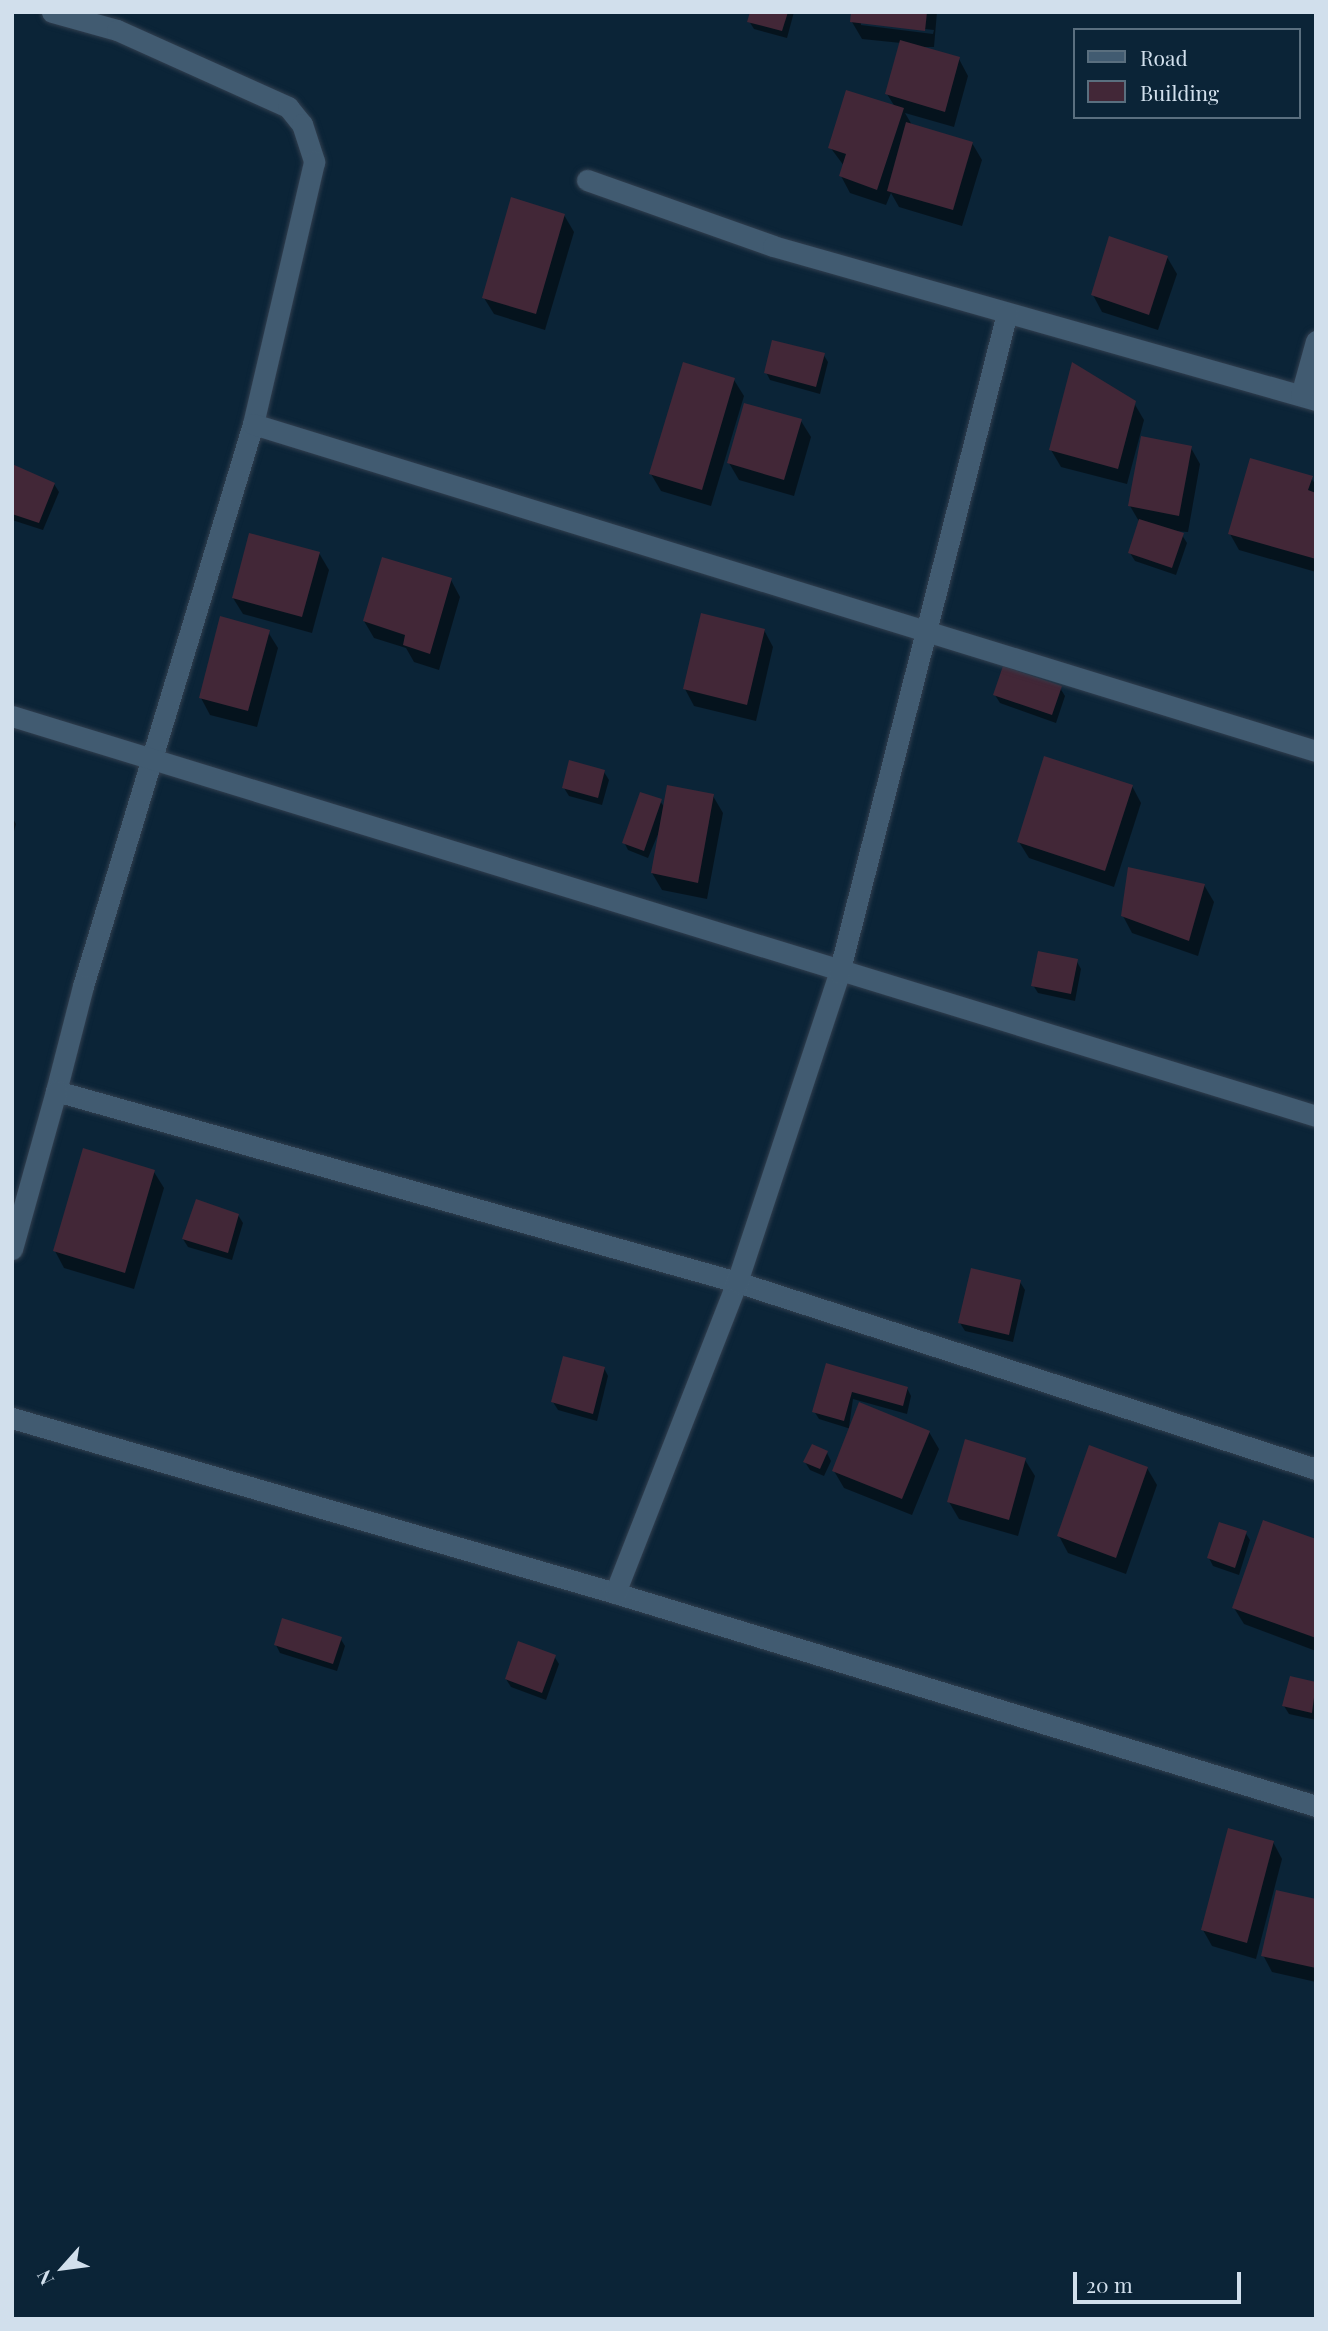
<!DOCTYPE html>
<html>
<head>
<meta charset="utf-8">
<style>
	body { margin:0 }
	#map { position:relative; width:1328px; height:2331px; overflow:hidden; background:#0b2437; font-family:"Playfair Display",serif }
	div>[style] { position:absolute }
	[style*='--x'] { left:calc(var(--x)*1px); top:calc(var(--y)*1px); width:calc(var(--w)*1px); rotate:calc(var(--a)*1deg) }
	.shadow>* { inset:0; background:#0007 }
	.building>* { inset:0; background:#422737 }
	.roads { filter:drop-shadow(0 0 2px #323f4f) drop-shadow(0 0 2px #323f4f) }
	.minor>* { height:21px; margin:-10.5px; padding:0 10.5px; transform-origin:10.5px; border-radius:10.5px; background:#415b71 }
	span { translate:-50% -50%; white-space:nowrap; text-align:center; line-height:1.15; -webkit-text-stroke:5px #0b2437; paint-order:stroke }
	.frame { position:absolute; inset:0; border:14px solid #d1dfec; pointer-events:none }
	.legend { position:absolute; left:1073px; top:28px; width:228px; height:91px; box-sizing:border-box; background:#0b2437; border:2px solid #5a6f7f; margin:0; padding:9px 12px; list-style:none; font-size:21px; color:#d1dfec }
	.legend li { display:flex; align-items:center; gap:14px; height:35px }
	.legend b { width:35px; border:2px solid #5a6f7f }
	.north { position:absolute; left:28px; top:2233px; width:70px; height:70px; -webkit-text-stroke:5px #0b2437; paint-order:stroke; rotate:242deg; font-size:19px; font-weight:700; line-height:28px; text-align:center; color:#d1dfec }
	.north::after { content:''; display:block; margin:auto; width:24px; height:32px; background:#d1dfec; clip-path:polygon(50% 0,100% 100%,50% 72%,0 100%) }
	.scale { position:absolute; left:1073px; top:2272px; width:168px; height:32px; box-sizing:border-box; border:4px solid #d1dfec; border-top:0; padding-left:9px; font-size:21px; line-height:24px; white-space:nowrap; color:#d1dfec; -webkit-text-stroke:5px #0b2437; paint-order:stroke }
</style>
</head>
<body>
<div id="map">
	<div class="shadow">
		<div style="clip-path:polygon(751px 12px,794px 12px,787px 38px,754px 29px,749px 21px)"></div>
		<div style="clip-path:polygon(evenodd,853px 12px,937px 12px,934px 47px,920px 47px,959px 59px,968px 76px,954px 127px,905px 113px,912px 125px,972px 143px,982px 160px,962px 226px,899px 207px,891px 193px,886px 205px,850px 193px,841px 176px,844px 166px,830px 147px,895px 107px,887px 94px,901px 43px,862px 39px,852px 22px,853px 12px,861px 22px,934px 30px,933px 34px,861px 25px,861px 22px)"></div>
		<div style="clip-path:polygon(564px 215px,574px 232px,545px 330px,494px 314px,484px 298px)"></div>
		<div style="clip-path:polygon(1167px 257px,1177px 274px,1158px 330px,1102px 312px,1093px 295px)"></div>
		<div style="clip-path:polygon(823px 354px,828px 362px,820px 394px,770px 380px,766px 372px)"></div>
		<div style="clip-path:polygon(734px 380px,744px 396px,711px 506px,661px 491px,651px 474px)"></div>
		<div style="clip-path:polygon(1134px 403px,1144px 420px,1127px 484px,1061px 467px,1051px 450px)"></div>
		<div style="clip-path:polygon(801px 421px,811px 437px,794px 496px,739px 480px,729px 463px)"></div>
		<div style="clip-path:polygon(1191px 448px,1200px 464px,1188px 532px,1172px 531px,1182px 535px,1187px 543px,1176px 575px,1135px 561px,1130px 553px,1140px 523px,1130px 506px)"></div>
		<div style="clip-path:polygon(12px 466px,54px 484px,59px 492px,43px 530px,12px 520px)"></div>
		<div style="clip-path:polygon(1311px 478px,1316px 485px,1316px 572px,1239px 550px,1230px 534px)"></div>
		<div style="clip-path:polygon(319px 553px,329px 570px,312px 633px,243px 614px,233px 598px)"></div>
		<div style="clip-path:polygon(451px 580px,460px 597px,439px 670px,414px 662px,406px 648px,374px 638px,364px 621px)"></div>
		<div style="clip-path:polygon(764px 630px,773px 647px,756px 721px,694px 706px,685px 689px)"></div>
		<div style="clip-path:polygon(268px 632px,278px 648px,257px 727px,210px 715px,201px 698px)"></div>
		<div style="clip-path:polygon(1060px 688px,1065px 696px,1056px 723px,1000px 703px,995px 695px)"></div>
		<div style="clip-path:polygon(604px 772px,609px 780px,602px 805px,569px 796px,564px 788px)"></div>
		<div style="clip-path:polygon(1132px 786px,1141px 803px,1114px 887px,1029px 858px,1019px 842px)"></div>
		<div style="clip-path:polygon(713px 796px,723px 813px,707px 899px,662px 890px,652px 873px,661px 827px,648px 858px,628px 850px,624px 842px,660px 801px,665px 808px)"></div>
		<div style="clip-path:polygon(12px 817px,16px 824px,12px 838px)"></div>
		<div style="clip-path:polygon(1204px 885px,1214px 902px,1198px 956px,1132px 933px,1123px 916px)"></div>
		<div style="clip-path:polygon(1076px 960px,1081px 969px,1075px 1001px,1038px 993px,1033px 985px)"></div>
		<div style="clip-path:polygon(154px 1172px,164px 1188px,134px 1289px,64px 1268px,55px 1251px)"></div>
		<div style="clip-path:polygon(238px 1215px,243px 1223px,232px 1260px,188px 1247px,183px 1239px)"></div>
		<div style="clip-path:polygon(1020px 1282px,1025px 1290px,1013px 1342px,965px 1331px,960px 1323px)"></div>
		<div style="clip-path:polygon(827px 1365px,907px 1388px,911px 1396px,907px 1414px,853px 1399px,849px 1427px,929px 1432px,939px 1449px,912px 1515px,844px 1488px,834px 1471px,851px 1429px,819px 1419px,814px 1411px)"></div>
		<div style="clip-path:polygon(604px 1368px,608px 1376px,597px 1421px,558px 1410px,553px 1402px)"></div>
		<div style="clip-path:polygon(827px 1453px,831px 1461px,824px 1476px,810px 1470px,805px 1462px)"></div>
		<div style="clip-path:polygon(1025px 1460px,1035px 1476px,1018px 1536px,959px 1519px,949px 1502px)"></div>
		<div style="clip-path:polygon(1147px 1468px,1157px 1485px,1126px 1574px,1068px 1553px,1059px 1536px)"></div>
		<div style="clip-path:polygon(1245px 1532px,1250px 1540px,1239px 1575px,1213px 1566px,1209px 1558px)"></div>
		<div style="clip-path:polygon(1316px 1541px,1316px 1651px,1244px 1624px,1234px 1608px)"></div>
		<div style="clip-path:polygon(340px 1638px,345px 1646px,337px 1671px,280px 1653px,276px 1645px)"></div>
		<div style="clip-path:polygon(554px 1656px,559px 1664px,546px 1700px,511px 1687px,506px 1679px)"></div>
		<div style="clip-path:polygon(1316px 1684px,1316px 1720px,1289px 1714px,1284px 1706px)"></div>
		<div style="clip-path:polygon(1273px 1842px,1282px 1859px,1256px 1959px,1212px 1946px,1203px 1930px)"></div>
		<div style="clip-path:polygon(1316px 1900px,1316px 1982px,1272px 1972px,1263px 1955px)"></div>
	</div>
	<div class="building">
		<div style="clip-path:polygon(750px 12px,788px 12px,782px 31px,747px 22px)"></div>
		<div style="clip-path:polygon(851px 12px,927px 12px,925px 31px,850px 22px)"></div>
		<div style="clip-path:polygon(900px 40px,960px 57px,945px 112px,885px 94px)"></div>
		<div style="clip-path:polygon(846px 90px,904px 108px,877px 190px,839px 176px,846px 154px,828px 148px)"></div>
		<div style="clip-path:polygon(906px 122px,973px 142px,953px 210px,887px 191px)"></div>
		<div style="clip-path:polygon(511px 197px,565px 214px,536px 314px,482px 298px)"></div>
		<div style="clip-path:polygon(1109px 236px,1168px 256px,1149px 315px,1091px 295px)"></div>
		<div style="clip-path:polygon(772px 340px,825px 353px,816px 387px,764px 373px)"></div>
		<div style="clip-path:polygon(683px 362px,735px 378px,702px 490px,649px 474px)"></div>
		<div style="clip-path:polygon(1072px 362px,1136px 401px,1118px 469px,1049px 450px)"></div>
		<div style="clip-path:polygon(744px 403px,802px 419px,784px 480px,727px 463px)"></div>
		<div style="clip-path:polygon(1141px 436px,1192px 446px,1179px 516px,1128px 506px)"></div>
		<div style="clip-path:polygon(1250px 458px,1313px 476px,1308px 490px,1316px 493px,1316px 559px,1228px 534px)"></div>
		<div style="clip-path:polygon(12px 464px,55px 483px,39px 523px,12px 514px)"></div>
		<div style="clip-path:polygon(1139px 519px,1184px 533px,1172px 568px,1128px 553px)"></div>
		<div style="clip-path:polygon(249px 533px,320px 552px,302px 617px,232px 598px)"></div>
		<div style="clip-path:polygon(382px 557px,452px 578px,430px 654px,403px 645px,405px 635px,363px 621px)"></div>
		<div style="clip-path:polygon(701px 613px,765px 629px,747px 705px,683px 689px)"></div>
		<div style="clip-path:polygon(220px 616px,270px 630px,248px 711px,199px 698px)"></div>
		<div style="clip-path:polygon(1003px 666px,1062px 686px,1052px 715px,993px 695px)"></div>
		<div style="clip-path:polygon(1044px 756px,1133px 785px,1105px 871px,1017px 842px)"></div>
		<div style="clip-path:polygon(569px 760px,605px 770px,598px 798px,562px 788px)"></div>
		<div style="clip-path:polygon(667px 785px,714px 794px,698px 883px,651px 873px)"></div>
		<div style="clip-path:polygon(640px 792px,662px 799px,644px 851px,622px 843px)"></div>
		<div style="clip-path:polygon(1128px 867px,1205px 884px,1189px 941px,1121px 916px)"></div>
		<div style="clip-path:polygon(1038px 951px,1078px 959px,1071px 994px,1031px 986px)"></div>
		<div style="clip-path:polygon(83px 1148px,155px 1170px,125px 1273px,53px 1251px)"></div>
		<div style="clip-path:polygon(196px 1199px,239px 1214px,228px 1253px,182px 1239px)"></div>
		<div style="clip-path:polygon(971px 1268px,1021px 1280px,1009px 1335px,958px 1323px)"></div>
		<div style="clip-path:polygon(563px 1356px,605px 1367px,593px 1414px,551px 1402px)"></div>
		<div style="clip-path:polygon(826px 1363px,908px 1387px,903px 1406px,852px 1392px,844px 1421px,812px 1412px)"></div>
		<div style="clip-path:polygon(859px 1402px,930px 1431px,902px 1499px,832px 1471px)"></div>
		<div style="clip-path:polygon(965px 1439px,1026px 1458px,1009px 1520px,947px 1502px)"></div>
		<div style="clip-path:polygon(812px 1444px,828px 1451px,820px 1469px,803px 1462px)"></div>
		<div style="clip-path:polygon(1089px 1445px,1148px 1467px,1116px 1558px,1057px 1536px)"></div>
		<div style="clip-path:polygon(1263px 1520px,1316px 1539px,1316px 1638px,1232px 1608px)"></div>
		<div style="clip-path:polygon(1219px 1522px,1247px 1531px,1235px 1568px,1207px 1558px)"></div>
		<div style="clip-path:polygon(282px 1618px,342px 1637px,333px 1664px,274px 1645px)"></div>
		<div style="clip-path:polygon(518px 1641px,556px 1655px,542px 1693px,505px 1679px)"></div>
		<div style="clip-path:polygon(1290px 1676px,1316px 1682px,1312px 1713px,1282px 1706px)"></div>
		<div style="clip-path:polygon(1228px 1828px,1274px 1841px,1247px 1943px,1201px 1930px)"></div>
		<div style="clip-path:polygon(1276px 1890px,1316px 1899px,1316px 1968px,1261px 1956px)"></div>
	</div>
	<div class="roads">
		<div class="minor">
			<div style="--x:52;--y:12;--w:67;--a:15.5"></div>
			<div style="--x:117;--y:30;--w:188;--a:24.2"></div>
			<div style="--x:288;--y:107;--w:22;--a:51"></div>
			<div style="--x:302;--y:124;--w:40;--a:72"></div>
			<div style="--x:314;--y:162;--w:269;--a:103.1"></div>
			<div style="--x:253;--y:424;--w:587;--a:106.83"></div>
			<div style="--x:83;--y:986;--w:108;--a:104.4"></div>
			<div style="--x:56;--y:1091;--w:707;--a:15.67"></div>
			<div style="--x:737;--y:1282;--w:608;--a:17.9"></div>
			<div style="--x:587;--y:180;--w:197;--a:19.5"></div>
			<div style="--x:773;--y:246;--w:564;--a:15.83"></div>
			<div style="--x:1301;--y:395;--w:56;--a:-74.5"></div>
			<div style="--x:253;--y:424;--w:1112;--a:17.1"></div>
			<div style="--x:12;--y:716;--w:1364;--a:17.05"></div>
			<div style="--x:12;--y:1249;--w:164;--a:-74.4"></div>
			<div style="--x:12;--y:1418;--w:628;--a:16.18"></div>
			<div style="--x:615;--y:1593;--w:733;--a:16.9"></div>
			<div style="--x:615;--y:1593;--w:334;--a:-68.6"></div>
			<div style="--x:737;--y:1282;--w:325;--a:-71.7"></div>
			<div style="--x:839;--y:973;--w:681;--a:-75.72"></div>
		</div>
	</div>
	<div class="frame"></div>
	<ul class="legend">
	<li><b style="height:9px;background:#415b71"></b>Road</li>
	<li><b style="height:19px;background:#422737"></b>Building</li>
	</ul>
	<div class="north">N</div>
	<div class="scale">20 m</div>
</div>
</body>
</html>
